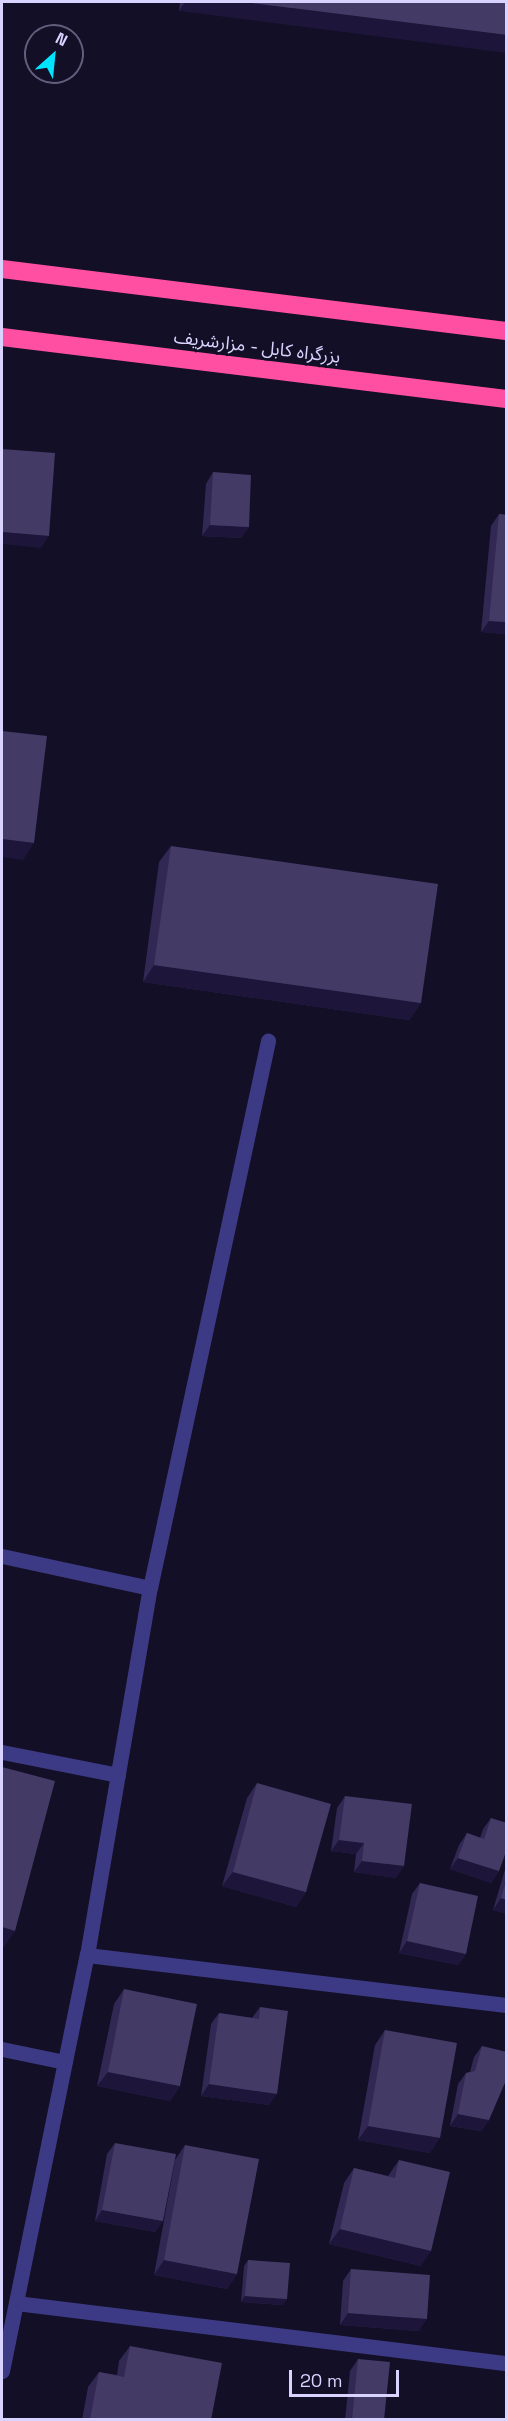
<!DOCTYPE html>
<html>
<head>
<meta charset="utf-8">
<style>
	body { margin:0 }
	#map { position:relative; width:508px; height:2421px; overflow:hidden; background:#130f26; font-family:"Space Grotesk","Noto Sans Arabic",sans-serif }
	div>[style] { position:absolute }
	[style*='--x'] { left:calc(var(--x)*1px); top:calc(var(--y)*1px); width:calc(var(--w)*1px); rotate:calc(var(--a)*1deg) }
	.minor>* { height:15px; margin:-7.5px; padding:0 7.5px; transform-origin:7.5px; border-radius:7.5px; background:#3d3a85 }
	.highway>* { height:18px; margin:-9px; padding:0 9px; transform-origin:9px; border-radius:9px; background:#ff4fa3 }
	.wall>* { inset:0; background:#312854 }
	.shaded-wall>* { inset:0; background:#1d163a }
	.building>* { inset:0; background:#433a66 }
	span { translate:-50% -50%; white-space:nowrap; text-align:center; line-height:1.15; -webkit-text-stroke:5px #130f26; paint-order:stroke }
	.street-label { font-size:18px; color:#d9d4ff }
	.frame { position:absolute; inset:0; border:3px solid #d9d4ff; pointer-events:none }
	.north { position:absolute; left:24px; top:24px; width:60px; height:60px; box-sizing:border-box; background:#130f26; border:2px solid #625e7d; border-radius:50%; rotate:27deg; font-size:16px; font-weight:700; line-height:24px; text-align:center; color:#d9d4ff }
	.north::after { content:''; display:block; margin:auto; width:21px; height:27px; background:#00e5ff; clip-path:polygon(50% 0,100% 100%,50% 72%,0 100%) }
	.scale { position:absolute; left:289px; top:2370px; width:110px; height:27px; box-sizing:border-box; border:3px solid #d9d4ff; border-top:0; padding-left:8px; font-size:18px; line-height:21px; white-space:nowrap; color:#d9d4ff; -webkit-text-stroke:4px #130f26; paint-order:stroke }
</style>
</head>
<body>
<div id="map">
	<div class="minor">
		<div style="--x:2;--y:1556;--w:151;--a:12.2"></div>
		<div style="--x:2;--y:1752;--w:118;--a:11.2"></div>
		<div style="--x:87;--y:1955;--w:372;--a:-80.3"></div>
		<div style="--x:150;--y:1588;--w:560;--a:-77.83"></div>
		<div style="--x:2;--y:2049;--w:64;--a:11.7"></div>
		<div style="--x:16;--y:2303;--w:494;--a:7"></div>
		<div style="--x:2;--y:2371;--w:425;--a:-78.5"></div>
		<div style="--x:87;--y:1955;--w:422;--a:6.8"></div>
	</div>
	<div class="highway">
		<div style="--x:2;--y:269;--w:508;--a:7.01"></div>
		<div style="--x:2;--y:337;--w:508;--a:7.01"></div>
	</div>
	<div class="wall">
		<div style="clip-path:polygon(180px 2px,507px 2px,179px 11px)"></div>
		<div style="clip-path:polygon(213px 472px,249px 527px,241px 538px,202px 536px,206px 484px)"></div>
		<div style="clip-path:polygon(499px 514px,507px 515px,507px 630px,504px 634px,481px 632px,491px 526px)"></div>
		<div style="clip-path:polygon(171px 846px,421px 1003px,409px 1020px,143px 982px,159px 862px)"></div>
		<div style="clip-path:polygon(257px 1783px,306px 1892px,296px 1907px,222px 1886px,247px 1798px)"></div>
		<div style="clip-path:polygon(345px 1796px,396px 1878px,354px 1872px,356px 1854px,331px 1851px,337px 1808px)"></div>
		<div style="clip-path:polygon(491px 1818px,499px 1871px,491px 1883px,450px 1869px,459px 1845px,467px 1833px,480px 1838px,483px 1829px)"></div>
		<div style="clip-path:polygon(507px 1863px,507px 1914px,493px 1910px)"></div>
		<div style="clip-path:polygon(420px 1883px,466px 1954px,458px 1965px,399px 1953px,412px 1894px)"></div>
		<div style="clip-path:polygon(124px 1989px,180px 2086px,170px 2101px,97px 2086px,114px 2004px)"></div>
		<div style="clip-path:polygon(260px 2007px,269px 2105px,201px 2096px,211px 2024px,219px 2013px,252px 2018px)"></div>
		<div style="clip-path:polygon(385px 2030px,430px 2153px,358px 2140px,375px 2045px)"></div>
		<div style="clip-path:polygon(482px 2046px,489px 2120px,481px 2131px,450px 2126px,458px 2084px,466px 2073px,470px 2072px,474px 2057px)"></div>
		<div style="clip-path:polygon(115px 2143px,163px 2221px,155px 2232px,95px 2221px,107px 2154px)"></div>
		<div style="clip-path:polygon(185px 2145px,237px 2274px,227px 2289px,154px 2275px,175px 2160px)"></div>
		<div style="clip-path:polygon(399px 2160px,421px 2266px,329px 2244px,344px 2183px,354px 2168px,388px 2176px)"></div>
		<div style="clip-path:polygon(248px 2260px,287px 2299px,282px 2305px,241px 2302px,244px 2266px)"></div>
		<div style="clip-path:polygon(351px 2269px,419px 2331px,340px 2325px,343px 2281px)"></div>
		<div style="clip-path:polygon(130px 2346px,211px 2420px,82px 2420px,88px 2387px,99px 2372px,117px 2375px,119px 2361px)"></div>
		<div style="clip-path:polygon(358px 2359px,384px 2420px,345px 2420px,350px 2371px)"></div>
	</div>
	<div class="shaded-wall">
		<div style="clip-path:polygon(185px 2px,245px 2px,507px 35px,507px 53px,179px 11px)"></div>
		<div style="clip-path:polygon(210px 525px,249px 527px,241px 538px,202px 536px)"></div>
		<div style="clip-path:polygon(2px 532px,49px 536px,41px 548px,2px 544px)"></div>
		<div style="clip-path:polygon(489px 621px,507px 622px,507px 630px,504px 634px,481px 632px)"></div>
		<div style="clip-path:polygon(2px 839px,34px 843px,23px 860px,2px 857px)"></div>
		<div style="clip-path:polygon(154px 965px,421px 1003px,409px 1020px,143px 982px)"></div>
		<div style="clip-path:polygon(339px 1840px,364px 1843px,356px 1854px,331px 1851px)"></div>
		<div style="clip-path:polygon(458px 1858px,499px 1871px,491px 1883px,450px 1869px)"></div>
		<div style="clip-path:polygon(362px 1861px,404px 1866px,396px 1878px,354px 1872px)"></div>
		<div style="clip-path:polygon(233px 1872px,306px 1892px,296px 1907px,222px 1886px)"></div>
		<div style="clip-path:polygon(501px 1898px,507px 1900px,507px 1914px,493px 1910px)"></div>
		<div style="clip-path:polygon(2px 1927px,15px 1931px,4px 1947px,2px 1947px)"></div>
		<div style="clip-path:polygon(407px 1941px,466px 1954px,458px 1965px,399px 1953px)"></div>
		<div style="clip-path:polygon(108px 2072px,180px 2086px,170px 2101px,97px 2086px)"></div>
		<div style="clip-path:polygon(209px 2084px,277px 2094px,269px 2105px,201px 2096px)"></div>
		<div style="clip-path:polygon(458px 2114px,489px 2120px,481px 2131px,450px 2126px)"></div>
		<div style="clip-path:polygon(368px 2126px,440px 2138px,430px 2153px,358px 2140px)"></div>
		<div style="clip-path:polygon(102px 2210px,163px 2221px,155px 2232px,95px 2221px)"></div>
		<div style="clip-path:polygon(340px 2229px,431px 2251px,421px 2266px,329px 2244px)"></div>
		<div style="clip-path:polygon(164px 2260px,237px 2274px,227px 2289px,154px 2275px)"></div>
		<div style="clip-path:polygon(245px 2296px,287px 2299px,282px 2305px,241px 2302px)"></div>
		<div style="clip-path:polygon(348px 2313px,427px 2319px,419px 2331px,340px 2325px)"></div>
	</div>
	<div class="building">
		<div style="clip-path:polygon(245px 2px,507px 2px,507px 35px)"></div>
		<div style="clip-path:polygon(2px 449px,55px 453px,49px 536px,2px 532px)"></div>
		<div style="clip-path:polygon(213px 472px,251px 475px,249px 527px,210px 525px)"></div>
		<div style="clip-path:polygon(499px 514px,507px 515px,507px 622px,489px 621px)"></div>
		<div style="clip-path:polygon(2px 731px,47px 736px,34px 843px,2px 839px)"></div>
		<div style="clip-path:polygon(171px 846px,438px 884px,421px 1003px,154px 965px)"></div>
		<div style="clip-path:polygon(2px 1767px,55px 1781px,15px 1931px,2px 1927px)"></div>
		<div style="clip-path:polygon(257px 1783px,331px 1804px,306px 1892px,233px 1872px)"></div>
		<div style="clip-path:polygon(345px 1796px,412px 1804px,404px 1866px,362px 1861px,364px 1843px,339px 1840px)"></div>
		<div style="clip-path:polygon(491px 1818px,507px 1823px,507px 1849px,499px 1871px,458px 1858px,467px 1833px,484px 1839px)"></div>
		<div style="clip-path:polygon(507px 1878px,507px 1900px,501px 1898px)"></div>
		<div style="clip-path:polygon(420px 1883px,478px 1896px,466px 1954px,407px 1941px)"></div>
		<div style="clip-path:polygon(124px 1989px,197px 2004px,180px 2086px,108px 2072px)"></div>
		<div style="clip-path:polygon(260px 2007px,288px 2011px,277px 2094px,209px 2084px,219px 2013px,259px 2019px)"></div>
		<div style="clip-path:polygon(385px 2030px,457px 2043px,440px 2138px,368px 2126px)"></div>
		<div style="clip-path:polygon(482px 2046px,507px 2052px,507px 2078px,489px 2120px,458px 2114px,466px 2073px,475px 2071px)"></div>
		<div style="clip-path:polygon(115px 2143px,176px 2154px,163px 2221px,102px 2210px)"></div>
		<div style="clip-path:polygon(185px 2145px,259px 2159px,237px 2274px,164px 2260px)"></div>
		<div style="clip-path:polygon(399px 2160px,450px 2172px,431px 2251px,340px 2229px,354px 2168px,395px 2178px)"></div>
		<div style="clip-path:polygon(248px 2260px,290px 2263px,287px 2299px,245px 2296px)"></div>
		<div style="clip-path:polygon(351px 2269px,430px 2275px,427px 2319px,348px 2313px)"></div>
		<div style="clip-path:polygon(130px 2346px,222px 2363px,211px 2420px,90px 2420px,99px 2372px,124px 2377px)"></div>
		<div style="clip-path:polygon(358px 2359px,390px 2362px,384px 2420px,352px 2420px)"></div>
	</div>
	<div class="street-label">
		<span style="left:257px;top:347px;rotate:7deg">بزرگراه کابل - مزارشریف</span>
	</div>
	<div class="frame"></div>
	<div class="north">N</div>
	<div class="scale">20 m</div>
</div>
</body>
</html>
